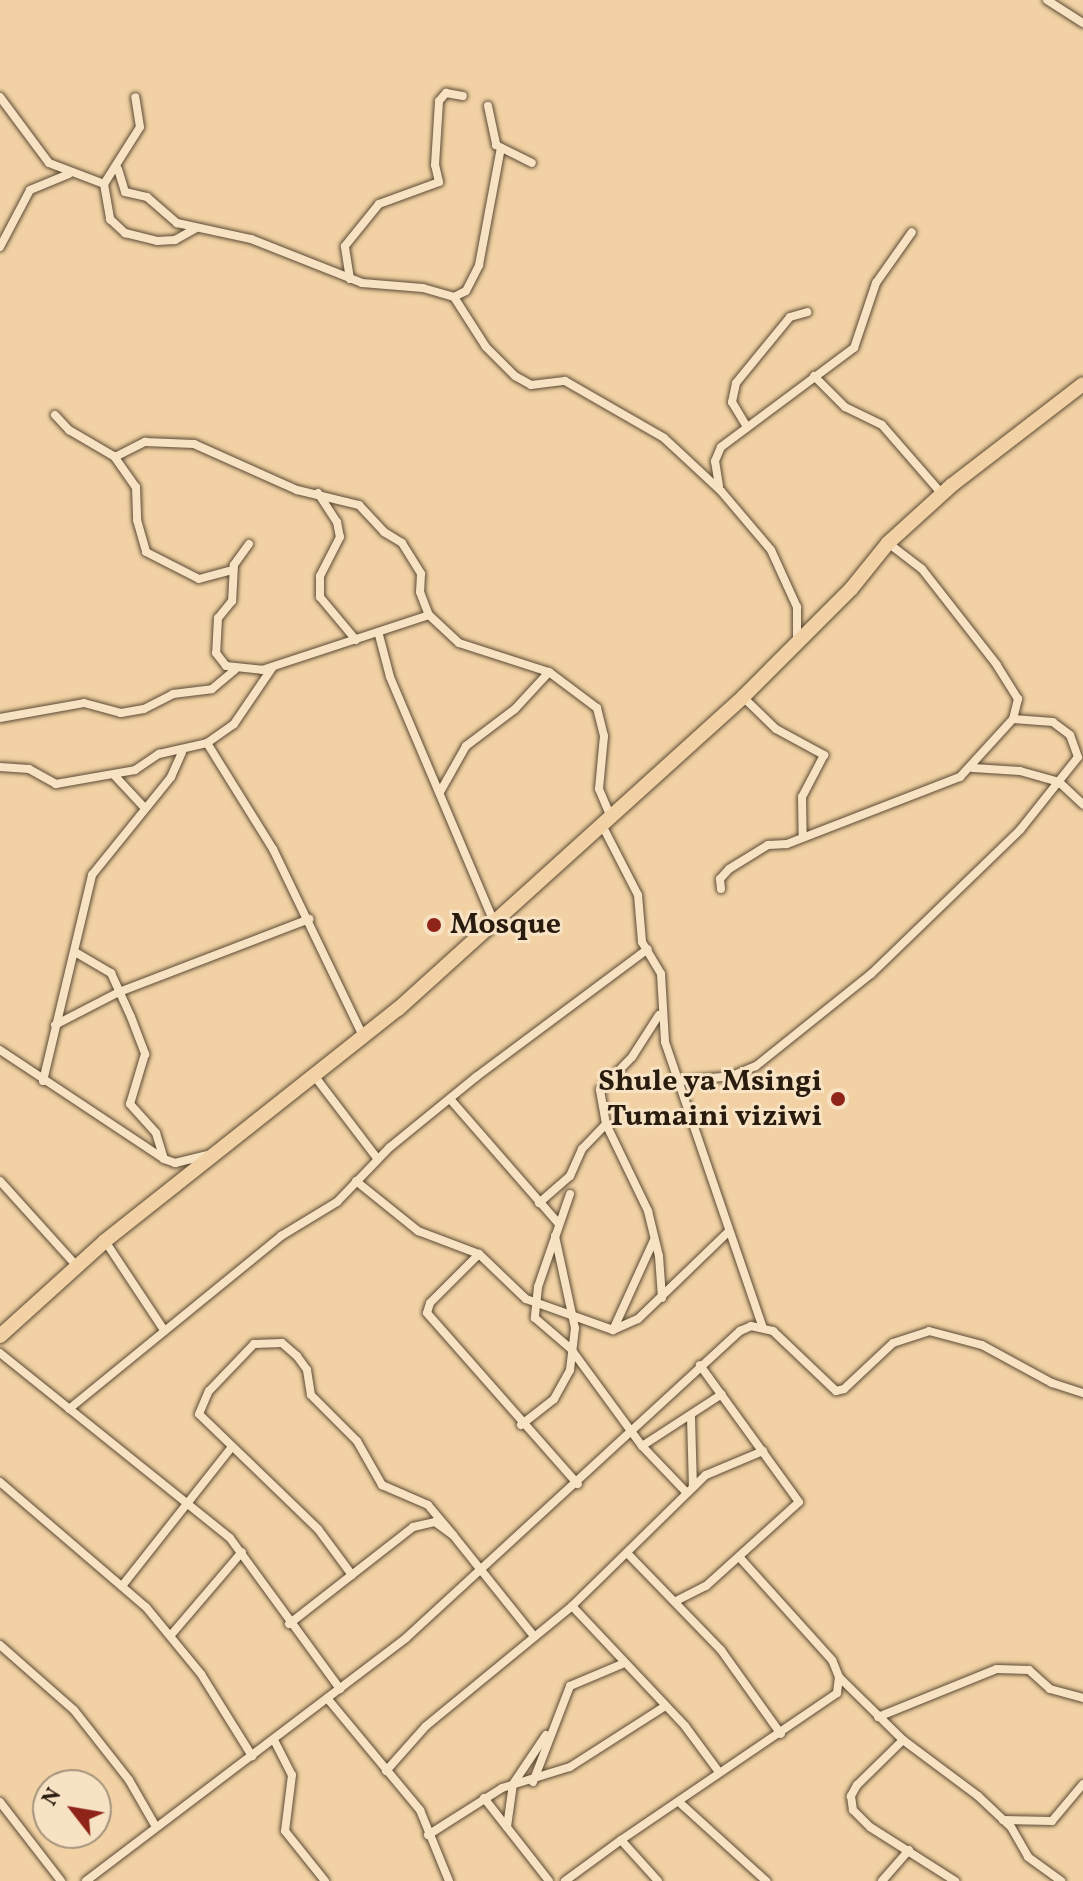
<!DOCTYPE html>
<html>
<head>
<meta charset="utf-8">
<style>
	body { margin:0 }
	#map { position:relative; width:1083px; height:1881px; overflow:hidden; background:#f2d2a4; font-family:Vollkorn,serif }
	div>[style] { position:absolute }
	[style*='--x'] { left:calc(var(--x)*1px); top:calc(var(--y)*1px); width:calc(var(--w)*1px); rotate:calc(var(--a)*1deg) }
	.roads { filter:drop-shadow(0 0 2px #5b4a34) drop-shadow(0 0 2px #5b4a34) }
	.minor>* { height:8px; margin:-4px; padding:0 4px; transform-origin:4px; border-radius:4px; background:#f7e2c4 }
	.trunk>* { height:14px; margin:-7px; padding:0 7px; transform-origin:7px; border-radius:7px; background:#f2d2a4 }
	.dots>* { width:22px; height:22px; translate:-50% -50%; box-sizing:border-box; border:4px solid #f7e2c4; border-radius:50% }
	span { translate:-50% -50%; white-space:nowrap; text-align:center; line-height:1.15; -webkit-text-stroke:6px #f7e2c4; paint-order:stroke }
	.poi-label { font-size:30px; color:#291c0f; font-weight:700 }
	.left { translate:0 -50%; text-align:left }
	.right { translate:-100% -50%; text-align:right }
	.north { position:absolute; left:32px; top:1769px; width:80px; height:80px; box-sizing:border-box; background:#f7e2c4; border:2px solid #a5937c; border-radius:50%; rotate:301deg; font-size:22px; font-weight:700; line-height:32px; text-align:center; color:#291c0f }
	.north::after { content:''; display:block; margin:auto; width:28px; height:36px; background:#8f2418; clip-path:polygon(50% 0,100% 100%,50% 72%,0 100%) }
</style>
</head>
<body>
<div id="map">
	<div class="roads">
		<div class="minor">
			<div style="--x:1047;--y:0;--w:43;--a:32.6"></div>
			<div style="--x:0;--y:97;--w:82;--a:53.4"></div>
			<div style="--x:49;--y:163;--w:59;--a:20.9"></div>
			<div style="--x:104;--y:184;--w:67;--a:-57.7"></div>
			<div style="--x:140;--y:127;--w:30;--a:-99"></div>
			<div style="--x:488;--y:106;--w:40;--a:78"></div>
			<div style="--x:496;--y:145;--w:40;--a:26.6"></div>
			<div style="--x:118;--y:169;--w:24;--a:73"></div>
			<div style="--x:125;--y:192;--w:23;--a:13"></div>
			<div style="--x:147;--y:197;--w:40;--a:41"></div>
			<div style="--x:177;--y:223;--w:76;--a:12.2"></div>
			<div style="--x:251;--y:239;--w:119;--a:21.6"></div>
			<div style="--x:362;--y:283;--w:61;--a:4.7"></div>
			<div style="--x:423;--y:288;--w:32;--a:16"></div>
			<div style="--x:454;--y:297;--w:59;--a:57.4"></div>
			<div style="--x:486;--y:347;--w:41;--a:45"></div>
			<div style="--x:515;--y:376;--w:18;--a:29"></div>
			<div style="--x:531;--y:385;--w:34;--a:-7"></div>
			<div style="--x:565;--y:381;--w:114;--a:29.9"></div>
			<div style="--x:664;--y:438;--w:78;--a:42.9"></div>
			<div style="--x:721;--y:491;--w:77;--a:49.7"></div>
			<div style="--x:771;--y:550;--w:63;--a:65.5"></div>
			<div style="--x:797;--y:607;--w:35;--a:90"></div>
			<div style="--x:104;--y:184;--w:36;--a:80"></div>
			<div style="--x:110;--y:219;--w:21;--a:43"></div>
			<div style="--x:125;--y:233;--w:33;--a:14"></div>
			<div style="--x:157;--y:241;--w:18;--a:-3"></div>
			<div style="--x:175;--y:240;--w:23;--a:-29"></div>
			<div style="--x:0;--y:247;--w:64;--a:-62.2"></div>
			<div style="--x:30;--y:190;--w:42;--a:-22.3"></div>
			<div style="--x:350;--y:279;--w:33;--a:-99"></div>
			<div style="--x:345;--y:246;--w:54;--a:-51"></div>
			<div style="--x:379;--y:204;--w:64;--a:-20.1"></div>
			<div style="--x:439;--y:182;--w:17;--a:-103"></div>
			<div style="--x:435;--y:165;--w:64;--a:-86.4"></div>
			<div style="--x:439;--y:101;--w:11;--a:-49"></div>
			<div style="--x:446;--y:93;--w:17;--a:10"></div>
			<div style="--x:454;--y:297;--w:13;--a:-27"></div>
			<div style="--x:466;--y:291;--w:29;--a:-63"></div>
			<div style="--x:479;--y:265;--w:119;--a:-79.4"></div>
			<div style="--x:814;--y:376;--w:44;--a:45"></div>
			<div style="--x:845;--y:407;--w:41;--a:25.9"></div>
			<div style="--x:882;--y:425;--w:91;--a:49"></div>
			<div style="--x:55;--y:415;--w:21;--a:47"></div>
			<div style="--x:69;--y:430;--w:53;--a:30.4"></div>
			<div style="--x:115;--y:457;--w:34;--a:-27"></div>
			<div style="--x:145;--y:442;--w:49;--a:2.3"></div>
			<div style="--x:194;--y:444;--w:113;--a:24.1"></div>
			<div style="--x:297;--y:490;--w:64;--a:13.6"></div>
			<div style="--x:359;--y:505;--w:37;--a:47"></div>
			<div style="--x:384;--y:532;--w:21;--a:31"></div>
			<div style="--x:402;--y:543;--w:36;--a:58"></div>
			<div style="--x:421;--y:574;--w:18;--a:93"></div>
			<div style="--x:420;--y:592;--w:25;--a:69"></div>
			<div style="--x:747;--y:427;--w:29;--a:-121"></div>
			<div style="--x:732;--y:402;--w:19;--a:-78"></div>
			<div style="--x:736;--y:383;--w:85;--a:-50.7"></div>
			<div style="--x:790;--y:317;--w:18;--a:-16"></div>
			<div style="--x:114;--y:456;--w:38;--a:55"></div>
			<div style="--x:136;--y:487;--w:33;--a:88"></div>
			<div style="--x:137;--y:520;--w:33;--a:74"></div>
			<div style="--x:146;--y:552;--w:59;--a:27"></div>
			<div style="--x:199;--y:579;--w:35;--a:-15"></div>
			<div style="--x:719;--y:486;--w:25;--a:-99"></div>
			<div style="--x:715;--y:461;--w:15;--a:-67"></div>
			<div style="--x:721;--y:447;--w:166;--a:-36.7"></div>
			<div style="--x:854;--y:348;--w:69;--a:-71.3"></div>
			<div style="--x:876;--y:283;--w:62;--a:-54.8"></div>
			<div style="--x:318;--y:493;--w:35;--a:57"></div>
			<div style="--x:337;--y:522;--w:15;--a:79"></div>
			<div style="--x:340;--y:537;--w:44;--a:117.1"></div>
			<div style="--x:320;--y:576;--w:21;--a:90"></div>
			<div style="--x:320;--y:597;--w:56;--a:50.1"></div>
			<div style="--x:249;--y:544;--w:26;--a:126"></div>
			<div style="--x:234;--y:565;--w:36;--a:93"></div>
			<div style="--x:232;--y:601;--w:22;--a:129"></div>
			<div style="--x:218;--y:618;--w:35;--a:93"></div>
			<div style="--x:216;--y:653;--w:16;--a:52"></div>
			<div style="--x:226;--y:666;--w:36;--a:6"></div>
			<div style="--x:262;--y:670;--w:176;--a:-18.2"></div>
			<div style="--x:429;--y:615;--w:41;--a:43"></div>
			<div style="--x:459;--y:643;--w:95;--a:17.9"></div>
			<div style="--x:549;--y:672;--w:60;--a:36.9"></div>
			<div style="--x:597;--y:708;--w:29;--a:76"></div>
			<div style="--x:604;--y:736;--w:53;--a:95.4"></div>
			<div style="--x:599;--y:789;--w:30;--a:67"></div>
			<div style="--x:379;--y:635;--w:43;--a:75.3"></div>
			<div style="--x:390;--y:677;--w:266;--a:67"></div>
			<div style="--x:743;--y:697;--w:46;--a:44.1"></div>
			<div style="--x:776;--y:729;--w:55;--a:28.4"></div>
			<div style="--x:824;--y:755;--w:47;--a:117.6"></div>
			<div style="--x:802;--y:797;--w:39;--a:89"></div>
			<div style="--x:0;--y:718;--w:85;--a:-10.1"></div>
			<div style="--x:84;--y:703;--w:38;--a:15"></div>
			<div style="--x:121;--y:713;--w:23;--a:-10"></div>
			<div style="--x:144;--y:709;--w:33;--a:-27"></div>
			<div style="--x:173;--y:694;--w:39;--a:-7"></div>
			<div style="--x:212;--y:689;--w:30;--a:-40"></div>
			<div style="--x:207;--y:743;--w:125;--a:58.1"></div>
			<div style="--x:273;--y:849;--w:210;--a:64.3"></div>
			<div style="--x:0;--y:767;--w:29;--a:4"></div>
			<div style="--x:29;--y:769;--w:31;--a:29"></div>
			<div style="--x:56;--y:784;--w:80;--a:-10"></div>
			<div style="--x:135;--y:770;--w:29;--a:-34"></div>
			<div style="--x:159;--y:754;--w:49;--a:-12.9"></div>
			<div style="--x:207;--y:743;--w:33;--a:-35"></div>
			<div style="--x:234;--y:724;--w:68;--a:-55.8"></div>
			<div style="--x:973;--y:768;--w:47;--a:3.7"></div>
			<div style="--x:1020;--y:771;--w:41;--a:15.8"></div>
			<div style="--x:1059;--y:782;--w:33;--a:43"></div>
			<div style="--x:114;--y:775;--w:42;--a:46.9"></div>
			<div style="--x:440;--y:792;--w:53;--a:-60.5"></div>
			<div style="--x:466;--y:746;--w:61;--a:-37.1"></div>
			<div style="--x:515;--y:709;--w:50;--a:-47.4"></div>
			<div style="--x:602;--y:825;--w:79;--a:62.8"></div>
			<div style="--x:638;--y:895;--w:47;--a:85.1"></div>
			<div style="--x:642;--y:942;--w:37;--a:59"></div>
			<div style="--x:661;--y:974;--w:68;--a:86.6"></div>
			<div style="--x:665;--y:1042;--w:300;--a:71.1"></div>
			<div style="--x:721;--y:889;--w:10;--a:-96"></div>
			<div style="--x:720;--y:879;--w:13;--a:-48"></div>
			<div style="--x:729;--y:869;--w:46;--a:-31.6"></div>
			<div style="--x:768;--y:845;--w:19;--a:-3"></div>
			<div style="--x:787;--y:844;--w:186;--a:-21.2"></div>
			<div style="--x:960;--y:777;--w:79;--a:-47.6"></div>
			<div style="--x:1013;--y:719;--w:21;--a:-76"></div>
			<div style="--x:1018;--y:699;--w:40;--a:-122"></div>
			<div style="--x:997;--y:665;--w:122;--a:-128"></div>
			<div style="--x:922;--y:569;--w:43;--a:-142.6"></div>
			<div style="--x:75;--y:952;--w:42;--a:30.3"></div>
			<div style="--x:111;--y:973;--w:48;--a:65.6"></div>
			<div style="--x:131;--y:1017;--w:40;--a:69"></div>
			<div style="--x:145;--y:1054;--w:52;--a:106.7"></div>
			<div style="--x:130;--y:1104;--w:39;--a:48"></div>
			<div style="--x:156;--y:1133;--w:27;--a:73"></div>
			<div style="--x:55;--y:1025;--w:72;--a:-27.3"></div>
			<div style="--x:119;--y:992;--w:204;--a:-21"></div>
			<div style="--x:0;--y:1050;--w:197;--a:33.6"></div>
			<div style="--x:164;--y:1159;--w:12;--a:20"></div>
			<div style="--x:175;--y:1163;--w:38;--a:-14"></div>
			<div style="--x:316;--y:1078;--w:101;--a:52.7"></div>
			<div style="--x:43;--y:1081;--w:212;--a:-76.6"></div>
			<div style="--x:92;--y:875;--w:126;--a:-51.1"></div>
			<div style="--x:171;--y:777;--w:27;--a:-66"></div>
			<div style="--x:681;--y:1081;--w:51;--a:-5.6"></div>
			<div style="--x:732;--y:1076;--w:26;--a:-23"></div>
			<div style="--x:756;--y:1066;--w:147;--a:-38.7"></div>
			<div style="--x:871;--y:974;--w:207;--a:-44"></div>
			<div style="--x:1020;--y:830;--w:93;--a:-51.5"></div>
			<div style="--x:1078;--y:757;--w:23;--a:-110"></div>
			<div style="--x:1070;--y:735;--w:21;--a:-143"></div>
			<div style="--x:1053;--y:722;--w:40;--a:-175.7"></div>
			<div style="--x:450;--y:1099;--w:166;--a:48.9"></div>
			<div style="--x:606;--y:1124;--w:97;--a:64.2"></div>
			<div style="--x:648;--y:1211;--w:46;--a:76.3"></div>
			<div style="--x:659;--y:1256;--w:42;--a:85.9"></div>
			<div style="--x:0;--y:1181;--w:113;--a:47.9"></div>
			<div style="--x:356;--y:1181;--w:80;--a:38.9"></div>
			<div style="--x:418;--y:1231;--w:65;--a:20.7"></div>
			<div style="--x:479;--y:1254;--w:65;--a:43.8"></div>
			<div style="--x:526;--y:1299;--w:92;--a:19.6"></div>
			<div style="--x:613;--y:1330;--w:27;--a:-24"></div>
			<div style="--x:638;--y:1319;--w:124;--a:-44"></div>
			<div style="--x:570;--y:1194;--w:98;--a:109"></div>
			<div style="--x:538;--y:1287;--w:31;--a:96"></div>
			<div style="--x:535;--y:1318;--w:48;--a:40.7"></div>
			<div style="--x:571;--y:1349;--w:120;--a:53.8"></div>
			<div style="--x:642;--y:1446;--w:65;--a:46.2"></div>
			<div style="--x:539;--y:1203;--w:41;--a:-41.1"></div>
			<div style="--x:570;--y:1176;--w:30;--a:-66"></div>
			<div style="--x:582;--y:1149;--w:35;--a:-46"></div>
			<div style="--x:606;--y:1124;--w:35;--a:-100"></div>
			<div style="--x:600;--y:1090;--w:46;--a:-45.9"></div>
			<div style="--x:632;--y:1057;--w:50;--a:-57.3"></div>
			<div style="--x:105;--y:1241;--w:107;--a:56.5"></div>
			<div style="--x:479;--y:1254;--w:69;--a:135"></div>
			<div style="--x:430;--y:1303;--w:10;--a:107"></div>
			<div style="--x:427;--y:1313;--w:228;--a:48.6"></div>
			<div style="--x:613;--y:1330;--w:99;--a:-65.5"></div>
			<div style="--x:0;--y:1353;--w:295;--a:38.8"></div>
			<div style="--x:230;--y:1538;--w:187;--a:53.9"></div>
			<div style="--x:69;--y:1409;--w:274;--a:-39.2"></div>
			<div style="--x:281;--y:1236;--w:66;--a:-31.3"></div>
			<div style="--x:337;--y:1202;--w:76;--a:-46.1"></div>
			<div style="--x:390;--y:1147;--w:111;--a:-39.1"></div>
			<div style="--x:476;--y:1077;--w:214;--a:-36.7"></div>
			<div style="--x:691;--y:1417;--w:70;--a:88.4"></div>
			<div style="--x:521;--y:1425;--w:42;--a:-38.2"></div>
			<div style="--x:554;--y:1399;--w:33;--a:-61"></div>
			<div style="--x:570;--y:1370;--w:42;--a:-83.2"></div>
			<div style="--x:575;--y:1328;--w:94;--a:-102.3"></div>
			<div style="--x:642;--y:1446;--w:95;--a:-33"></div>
			<div style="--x:0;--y:1482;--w:192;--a:40.6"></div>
			<div style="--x:146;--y:1607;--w:87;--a:50.6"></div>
			<div style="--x:201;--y:1674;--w:97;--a:58.1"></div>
			<div style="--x:628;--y:1554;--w:134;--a:45.9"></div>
			<div style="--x:721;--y:1650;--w:103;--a:54.5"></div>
			<div style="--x:352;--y:1575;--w:57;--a:-126.5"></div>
			<div style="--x:318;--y:1529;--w:165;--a:-136"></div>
			<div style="--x:199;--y:1414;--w:25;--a:-67"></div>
			<div style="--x:209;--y:1391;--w:65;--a:-46.2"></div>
			<div style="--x:254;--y:1344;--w:28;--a:-2"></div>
			<div style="--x:282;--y:1343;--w:20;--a:41"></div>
			<div style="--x:297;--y:1356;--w:17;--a:54"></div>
			<div style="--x:307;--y:1370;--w:25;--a:81"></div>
			<div style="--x:311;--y:1395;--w:65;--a:45"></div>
			<div style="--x:357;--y:1441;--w:51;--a:60.4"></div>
			<div style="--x:382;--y:1485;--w:50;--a:23.5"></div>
			<div style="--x:428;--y:1505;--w:39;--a:50"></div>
			<div style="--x:122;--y:1586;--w:176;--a:-51.7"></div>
			<div style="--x:676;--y:1601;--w:34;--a:-27"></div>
			<div style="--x:706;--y:1586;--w:125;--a:-42.1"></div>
			<div style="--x:799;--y:1502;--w:169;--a:-125.9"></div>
			<div style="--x:572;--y:1606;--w:165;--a:46.7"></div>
			<div style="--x:685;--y:1726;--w:57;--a:53.5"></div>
			<div style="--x:289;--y:1624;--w:157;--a:-38"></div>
			<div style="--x:413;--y:1527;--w:23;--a:-13"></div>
			<div style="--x:435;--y:1522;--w:22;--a:36"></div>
			<div style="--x:453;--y:1535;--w:128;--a:51.3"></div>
			<div style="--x:171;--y:1635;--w:109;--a:-49.5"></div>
			<div style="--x:0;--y:1645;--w:98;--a:41.3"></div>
			<div style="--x:74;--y:1710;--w:89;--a:51.8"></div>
			<div style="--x:129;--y:1780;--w:54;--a:60.1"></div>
			<div style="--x:839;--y:1677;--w:90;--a:44.5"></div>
			<div style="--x:903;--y:1740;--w:94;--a:36.7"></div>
			<div style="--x:978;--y:1796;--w:45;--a:43.2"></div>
			<div style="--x:1011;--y:1827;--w:34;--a:60"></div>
			<div style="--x:1028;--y:1857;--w:41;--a:36"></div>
			<div style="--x:327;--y:1698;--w:146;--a:50.3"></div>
			<div style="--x:420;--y:1810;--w:77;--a:67.8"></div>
			<div style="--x:878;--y:1717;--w:128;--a:-22"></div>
			<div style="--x:997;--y:1669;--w:32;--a:2"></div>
			<div style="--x:1029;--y:1670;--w:28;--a:42"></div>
			<div style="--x:1050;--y:1689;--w:34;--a:15"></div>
			<div style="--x:274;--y:1740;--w:39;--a:63"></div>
			<div style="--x:292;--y:1775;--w:56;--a:97.1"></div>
			<div style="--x:285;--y:1831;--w:64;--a:51.3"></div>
			<div style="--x:903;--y:1740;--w:64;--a:135.6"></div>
			<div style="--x:857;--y:1785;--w:13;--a:119"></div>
			<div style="--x:851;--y:1796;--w:14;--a:82"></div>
			<div style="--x:853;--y:1810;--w:24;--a:45"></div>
			<div style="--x:870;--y:1827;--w:101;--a:32.4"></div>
			<div style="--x:386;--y:1771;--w:60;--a:-48.4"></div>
			<div style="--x:426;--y:1726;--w:189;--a:-39.4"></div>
			<div style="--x:572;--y:1606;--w:187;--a:-44.4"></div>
			<div style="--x:706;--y:1475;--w:62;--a:-22.8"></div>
			<div style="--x:533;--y:1782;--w:103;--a:-68.9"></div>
			<div style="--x:570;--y:1686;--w:56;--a:-22.9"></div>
			<div style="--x:484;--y:1798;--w:105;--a:51.9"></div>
			<div style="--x:0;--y:1802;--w:100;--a:52.3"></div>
			<div style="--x:679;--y:1802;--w:118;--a:42.2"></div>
			<div style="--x:1003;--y:1820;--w:49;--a:1.2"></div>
			<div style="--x:1052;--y:1821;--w:48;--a:-50"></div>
			<div style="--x:507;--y:1827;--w:43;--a:-82.1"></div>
			<div style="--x:513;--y:1784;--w:59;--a:-56"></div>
			<div style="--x:428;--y:1835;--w:88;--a:-32.4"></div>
			<div style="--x:502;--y:1788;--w:71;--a:-17.2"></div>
			<div style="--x:570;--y:1767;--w:112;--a:-32.6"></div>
			<div style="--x:621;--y:1840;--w:261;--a:-34.2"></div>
			<div style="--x:837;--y:1693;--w:16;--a:-83"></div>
			<div style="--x:839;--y:1677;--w:18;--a:-112"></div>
			<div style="--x:832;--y:1660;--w:137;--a:-132"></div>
			<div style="--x:86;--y:1881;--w:402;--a:-37.2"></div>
			<div style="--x:406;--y:1638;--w:454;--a:-42.6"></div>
			<div style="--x:740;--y:1331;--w:12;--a:-24"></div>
			<div style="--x:751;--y:1326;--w:23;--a:13"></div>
			<div style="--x:773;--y:1331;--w:87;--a:43.6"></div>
			<div style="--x:836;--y:1391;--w:8;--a:-14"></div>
			<div style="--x:844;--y:1389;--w:67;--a:-43.2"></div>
			<div style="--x:893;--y:1343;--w:38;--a:-18"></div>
			<div style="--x:929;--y:1331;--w:55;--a:14.8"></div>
			<div style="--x:982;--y:1345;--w:80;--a:28.5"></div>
			<div style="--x:1052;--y:1383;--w:33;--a:18"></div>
			<div style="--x:565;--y:1881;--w:69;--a:-36.2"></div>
			<div style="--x:621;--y:1840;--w:55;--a:47.9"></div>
			<div style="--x:882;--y:1881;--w:41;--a:-48.9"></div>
		</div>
		<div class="trunk">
			<div style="--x:0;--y:1336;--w:142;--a:-42.1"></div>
			<div style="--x:105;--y:1241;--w:374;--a:-38.4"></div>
			<div style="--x:398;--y:1009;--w:465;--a:-42.1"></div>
			<div style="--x:743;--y:697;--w:153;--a:-45"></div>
			<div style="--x:851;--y:589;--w:59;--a:-51.2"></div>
			<div style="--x:888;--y:543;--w:86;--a:-42.2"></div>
			<div style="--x:952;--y:485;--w:165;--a:-37.6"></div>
		</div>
	</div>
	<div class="dots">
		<div style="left:434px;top:925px;background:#8f2418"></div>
		<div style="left:838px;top:1099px;background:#8f2418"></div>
	</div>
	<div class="poi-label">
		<span class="left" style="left:450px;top:925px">Mosque</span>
		<span class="right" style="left:822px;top:1099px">Shule ya Msingi<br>Tumaini viziwi</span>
	</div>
	<div class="north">N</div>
</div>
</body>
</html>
